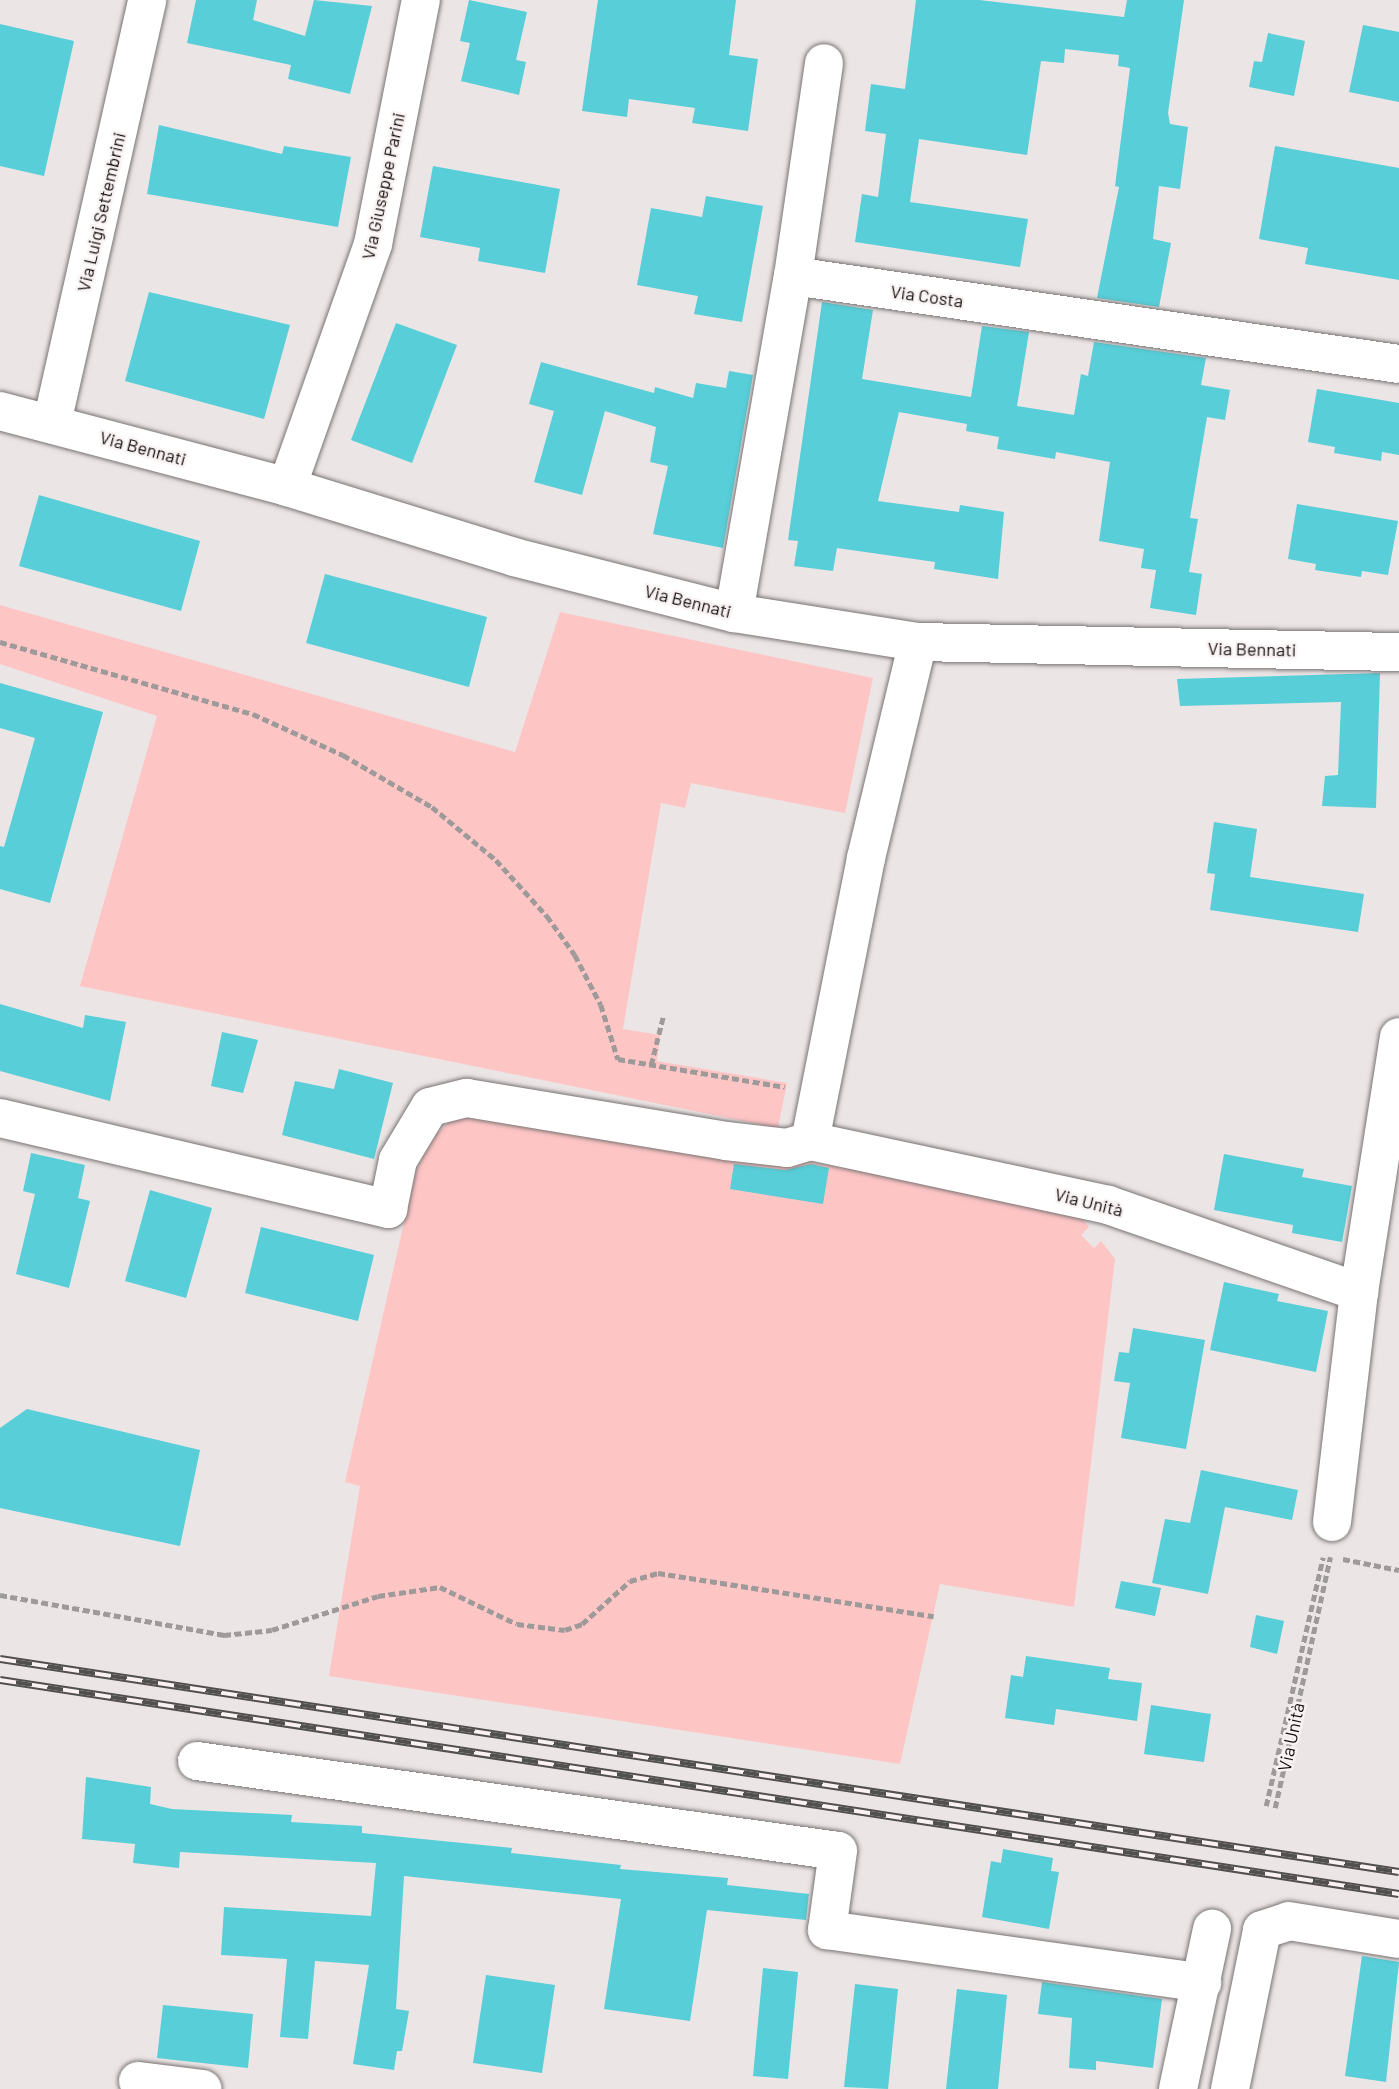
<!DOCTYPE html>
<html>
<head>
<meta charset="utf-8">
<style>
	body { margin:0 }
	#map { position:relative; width:1399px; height:2089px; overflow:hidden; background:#ece5e5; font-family:Barlow,sans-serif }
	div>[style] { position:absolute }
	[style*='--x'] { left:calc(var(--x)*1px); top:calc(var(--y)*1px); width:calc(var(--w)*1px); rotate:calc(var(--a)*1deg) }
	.green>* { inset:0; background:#fec5c5 }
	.building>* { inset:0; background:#57ced8 }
	.path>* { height:4.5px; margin-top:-2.25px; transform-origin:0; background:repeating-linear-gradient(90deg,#9f9a9a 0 7px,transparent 0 10.5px) }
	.roads { filter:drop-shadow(0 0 2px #797373) drop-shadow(0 0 2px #797373) }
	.minor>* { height:38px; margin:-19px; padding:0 19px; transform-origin:19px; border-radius:19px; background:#fff }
	.rail>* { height:8px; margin-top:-4px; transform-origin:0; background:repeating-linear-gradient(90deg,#faf2f2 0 16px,#524f4f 0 32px); box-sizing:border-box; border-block:2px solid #524f4f }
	span { translate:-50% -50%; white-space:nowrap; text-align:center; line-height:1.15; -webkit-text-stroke:5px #faf2f2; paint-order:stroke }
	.street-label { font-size:18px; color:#0f0d0d }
</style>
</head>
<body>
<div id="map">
	<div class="green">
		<div style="clip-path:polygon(0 605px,515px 752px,560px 612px,873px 678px,845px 813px,691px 783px,685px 808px,661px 803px,623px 1029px,660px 1035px,657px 1061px,787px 1083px,778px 1128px,80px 986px,157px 716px,0 664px)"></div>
		<div style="clip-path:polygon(510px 1109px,1075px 1209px,1089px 1227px,1081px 1235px,1094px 1248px,1101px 1241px,1115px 1259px,1074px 1607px,940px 1584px,900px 1764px,329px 1676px,360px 1486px,345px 1482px,416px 1170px,435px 1135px,448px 1123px,457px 1118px)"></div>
	</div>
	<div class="building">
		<div style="clip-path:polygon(196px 0,257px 0,253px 20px,305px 36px,314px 0,372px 6px,350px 94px,288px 79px,291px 65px,187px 43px)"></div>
		<div style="clip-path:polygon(469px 0,527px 12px,516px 60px,526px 62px,519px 95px,461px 81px,470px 43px,460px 41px)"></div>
		<div style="clip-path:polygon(598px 0,736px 0,729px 55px,758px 59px,748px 131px,692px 123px,695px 108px,629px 99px,627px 117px,582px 111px)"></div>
		<div style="clip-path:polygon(916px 0,979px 0,1124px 17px,1127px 0,1184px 0,1168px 113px,1170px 124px,1188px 127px,1180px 189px,1159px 186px,1153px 239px,1171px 243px,1159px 307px,1097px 298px,1119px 187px,1115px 186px,1130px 68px,1118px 66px,1119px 55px,1065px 49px,1064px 63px,1041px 61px,1027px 155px,919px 139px,910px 202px,1028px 219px,1020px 267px,855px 242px,862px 194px,878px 197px,886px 134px,865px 131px,871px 84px,905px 89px)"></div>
		<div style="clip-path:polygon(0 24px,74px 41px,44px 176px,0 166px)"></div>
		<div style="clip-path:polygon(1363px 25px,1399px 32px,1399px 102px,1349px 92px)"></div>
		<div style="clip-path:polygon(1268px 33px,1305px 41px,1294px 96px,1249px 87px,1254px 61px,1262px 62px)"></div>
		<div style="clip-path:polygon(159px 125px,282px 154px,284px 146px,351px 157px,338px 227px,147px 194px)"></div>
		<div style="clip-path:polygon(1275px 146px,1399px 168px,1399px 280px,1305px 264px,1308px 248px,1259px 239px)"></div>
		<div style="clip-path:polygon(433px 166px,560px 189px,545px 273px,478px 261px,480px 248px,420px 237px)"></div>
		<div style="clip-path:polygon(706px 196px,763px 206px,742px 322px,694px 314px,698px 296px,637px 285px,651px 208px,702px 217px)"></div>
		<div style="clip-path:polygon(149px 292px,290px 325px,264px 419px,125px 381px)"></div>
		<div style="clip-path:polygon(822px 302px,873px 310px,862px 379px,971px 397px,982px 326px,1029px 332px,1017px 406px,1074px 415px,1081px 374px,1088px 376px,1094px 342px,1206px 358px,1201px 385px,1230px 390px,1225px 420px,1207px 417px,1190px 518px,1198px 519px,1189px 572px,1202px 574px,1196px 615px,1150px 608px,1156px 570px,1141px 568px,1144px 549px,1099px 541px,1110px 462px,1056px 452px,1055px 459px,997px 449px,999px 437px,966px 431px,967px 424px,899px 412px,878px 501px,959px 512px,960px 505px,1004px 512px,998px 579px,934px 569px,935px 562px,837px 548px,833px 571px,794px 566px,798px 541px,788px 540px)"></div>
		<div style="clip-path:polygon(396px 323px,457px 345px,412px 463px,351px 440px)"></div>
		<div style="clip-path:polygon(541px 362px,654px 393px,655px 387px,693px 398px,696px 383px,726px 388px,729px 371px,753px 375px,723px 548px,653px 534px,668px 466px,650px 462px,656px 427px,605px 411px,582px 495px,534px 482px,554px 411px,529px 404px)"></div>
		<div style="clip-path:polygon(1317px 389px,1399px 403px,1399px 455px,1382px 452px,1381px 461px,1334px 453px,1335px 447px,1308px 442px)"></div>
		<div style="clip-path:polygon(39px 495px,200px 541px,181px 611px,19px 566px)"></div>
		<div style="clip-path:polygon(1297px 504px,1398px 521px,1388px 575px,1362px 571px,1361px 577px,1315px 570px,1316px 564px,1288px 559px)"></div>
		<div style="clip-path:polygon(325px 574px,487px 617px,469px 687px,306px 643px)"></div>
		<div style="clip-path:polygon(1380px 673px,1376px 808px,1322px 806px,1325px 776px,1338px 775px,1341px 702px,1180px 706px,1177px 679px)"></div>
		<div style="clip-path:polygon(0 683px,103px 712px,50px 903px,0 889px,0 846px,4px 847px,35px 738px,0 728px)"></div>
		<div style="clip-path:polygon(1214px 822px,1257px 829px,1250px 877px,1364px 894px,1358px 932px,1210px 910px,1215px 874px,1207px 873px)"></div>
		<div style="clip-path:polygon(0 1004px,83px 1028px,85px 1015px,126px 1022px,110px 1101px,0 1071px)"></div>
		<div style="clip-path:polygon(222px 1032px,258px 1040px,243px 1093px,211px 1086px)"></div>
		<div style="clip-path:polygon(339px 1069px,393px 1083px,374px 1159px,282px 1135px,295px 1081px,334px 1089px)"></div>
		<div style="clip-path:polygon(31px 1153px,85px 1165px,78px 1198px,90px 1201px,69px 1288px,16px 1274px,35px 1194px,23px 1191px)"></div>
		<div style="clip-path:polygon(1224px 1154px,1304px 1169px,1302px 1177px,1352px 1186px,1342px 1242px,1292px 1233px,1293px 1225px,1214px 1210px)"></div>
		<div style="clip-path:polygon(734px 1164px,785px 1170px,811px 1164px,829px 1168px,823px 1204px,730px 1189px)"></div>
		<div style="clip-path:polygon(150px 1190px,212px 1208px,186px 1298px,125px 1281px)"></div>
		<div style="clip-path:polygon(261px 1227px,374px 1255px,358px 1321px,245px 1293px)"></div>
		<div style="clip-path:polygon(1224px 1282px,1279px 1294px,1277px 1301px,1328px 1311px,1316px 1372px,1210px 1350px)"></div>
		<div style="clip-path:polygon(1133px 1328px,1205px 1340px,1186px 1449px,1121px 1438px,1130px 1383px,1114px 1381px,1119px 1352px,1129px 1353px)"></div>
		<div style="clip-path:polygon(27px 1409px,200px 1450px,180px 1546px,0 1508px,0 1428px)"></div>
		<div style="clip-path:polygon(1201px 1470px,1298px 1490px,1292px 1520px,1225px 1507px,1208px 1594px,1152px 1583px,1165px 1519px,1190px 1523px)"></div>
		<div style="clip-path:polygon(1121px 1581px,1161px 1588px,1155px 1616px,1115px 1608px)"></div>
		<div style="clip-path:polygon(1256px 1615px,1284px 1621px,1277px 1654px,1250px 1647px)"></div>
		<div style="clip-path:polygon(1026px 1656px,1110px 1668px,1108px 1679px,1142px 1683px,1137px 1721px,1056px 1709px,1054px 1725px,1005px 1718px,1011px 1675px,1023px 1677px)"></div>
		<div style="clip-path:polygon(1151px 1705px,1211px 1714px,1204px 1762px,1144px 1754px)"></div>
		<div style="clip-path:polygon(86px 1777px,151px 1787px,150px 1804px,172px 1809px,292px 1815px,291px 1822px,362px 1826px,362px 1833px,512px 1848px,511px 1853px,621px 1865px,620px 1869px,728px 1878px,727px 1885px,809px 1894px,806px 1920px,707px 1910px,690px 2021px,604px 2009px,621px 1899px,404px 1876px,396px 2009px,409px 2011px,402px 2051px,397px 2051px,394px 2070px,353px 2064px,369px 1965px,315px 1961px,308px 2039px,280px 2037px,287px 1959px,221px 1955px,224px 1907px,371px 1916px,376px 1863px,180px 1852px,179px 1868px,133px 1863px,135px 1844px,82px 1839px)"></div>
		<div style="clip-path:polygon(1003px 1849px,1053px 1858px,1051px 1871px,1059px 1872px,1049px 1929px,982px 1917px,991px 1861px,1001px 1863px)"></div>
		<div style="clip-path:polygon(1362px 1956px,1399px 1962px,1386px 2082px,1345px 2076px)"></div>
		<div style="clip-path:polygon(763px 1968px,798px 1972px,788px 2079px,753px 2076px)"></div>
		<div style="clip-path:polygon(486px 1975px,555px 1985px,542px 2073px,473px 2063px)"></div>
		<div style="clip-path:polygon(1042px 1982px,1162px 1999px,1153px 2068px,1096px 2061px,1096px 2070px,1069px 2068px,1072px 2018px,1038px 2014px)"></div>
		<div style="clip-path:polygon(855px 1984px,898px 1989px,888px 2089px,844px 2087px)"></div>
		<div style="clip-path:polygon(957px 1989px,1007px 1995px,998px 2089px,946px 2089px)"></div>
		<div style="clip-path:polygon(163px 2005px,253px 2014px,248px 2068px,157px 2058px)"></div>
	</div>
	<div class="path">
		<div style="--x:0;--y:642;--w:263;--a:15.9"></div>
		<div style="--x:253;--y:714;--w:99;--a:24.5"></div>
		<div style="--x:343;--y:755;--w:103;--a:30.3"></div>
		<div style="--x:432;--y:807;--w:83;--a:39.6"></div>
		<div style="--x:496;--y:860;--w:76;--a:47.7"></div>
		<div style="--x:547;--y:916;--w:48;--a:54.3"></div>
		<div style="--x:575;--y:955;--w:56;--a:62.5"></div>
		<div style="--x:601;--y:1005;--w:57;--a:72.5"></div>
		<div style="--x:618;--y:1059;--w:169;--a:9.5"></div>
		<div style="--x:651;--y:1065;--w:49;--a:-76"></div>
		<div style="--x:1343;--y:1559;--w:57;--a:11.1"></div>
		<div style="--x:0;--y:1595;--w:228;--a:10.1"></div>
		<div style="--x:224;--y:1635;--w:48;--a:-5.9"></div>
		<div style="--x:272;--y:1630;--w:111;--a:-17.8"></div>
		<div style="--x:378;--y:1596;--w:63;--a:-8.3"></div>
		<div style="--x:440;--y:1587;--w:85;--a:25.7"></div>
		<div style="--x:517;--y:1624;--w:48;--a:7.1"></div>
		<div style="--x:565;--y:1630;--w:18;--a:-19"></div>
		<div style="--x:582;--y:1624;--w:64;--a:-41.9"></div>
		<div style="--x:630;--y:1581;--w:29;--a:-16"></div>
		<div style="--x:658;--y:1573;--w:279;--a:8.9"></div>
		<div style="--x:1266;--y:1806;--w:255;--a:-77.1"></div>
		<div style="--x:1275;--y:1808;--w:257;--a:-77.6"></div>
	</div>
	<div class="roads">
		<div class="minor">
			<div style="--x:793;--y:276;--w:215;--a:-81.7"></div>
			<div style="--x:0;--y:411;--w:297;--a:14.8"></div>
			<div style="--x:287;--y:487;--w:238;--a:17.1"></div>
			<div style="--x:514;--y:557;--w:227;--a:14.3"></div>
			<div style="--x:734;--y:613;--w:186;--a:9"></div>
			<div style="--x:918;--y:642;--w:481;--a:1.2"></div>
			<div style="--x:52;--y:423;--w:434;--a:-77.3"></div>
			<div style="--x:287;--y:487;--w:258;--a:-70.5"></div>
			<div style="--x:373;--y:244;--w:249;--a:-78.9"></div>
			<div style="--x:734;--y:613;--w:342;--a:-80.1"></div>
			<div style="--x:793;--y:276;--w:612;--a:8.26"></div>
			<div style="--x:0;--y:1118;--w:399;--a:13.2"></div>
			<div style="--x:388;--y:1209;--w:50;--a:-78.5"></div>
			<div style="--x:398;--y:1160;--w:62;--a:-58.9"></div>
			<div style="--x:430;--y:1107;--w:38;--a:-14"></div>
			<div style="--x:467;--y:1098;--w:263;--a:9.4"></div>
			<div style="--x:726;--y:1141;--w:61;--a:6.5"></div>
			<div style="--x:787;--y:1148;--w:24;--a:-17"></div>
			<div style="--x:810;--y:1141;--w:305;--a:12.1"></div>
			<div style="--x:1108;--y:1205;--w:266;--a:19.1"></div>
			<div style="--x:810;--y:1141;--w:288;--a:-78.8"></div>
			<div style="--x:866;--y:858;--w:222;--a:-76.5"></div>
			<div style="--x:1332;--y:1522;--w:232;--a:-83.3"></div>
			<div style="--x:1359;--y:1292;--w:258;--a:-81.1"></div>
			<div style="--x:197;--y:1761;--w:647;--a:7.99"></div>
			<div style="--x:838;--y:1851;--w:80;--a:97.9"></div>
			<div style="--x:827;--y:1930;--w:379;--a:8"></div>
			<div style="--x:138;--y:2081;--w:65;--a:7"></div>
			<div style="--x:1178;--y:2089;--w:164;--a:-78"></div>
			<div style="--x:1230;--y:2089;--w:162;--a:-78.6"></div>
			<div style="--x:1262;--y:1930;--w:28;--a:-18"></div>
			<div style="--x:1289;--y:1921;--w:111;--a:9.3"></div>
		</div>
	</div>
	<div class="rail">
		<div style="--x:0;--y:1659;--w:1415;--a:8.66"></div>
		<div style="--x:0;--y:1680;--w:1415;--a:8.7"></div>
	</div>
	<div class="street-label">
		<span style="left:383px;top:186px;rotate:-78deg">Via Giuseppe Parini</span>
		<span style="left:101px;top:212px;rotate:-77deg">Via Luigi Settembrini</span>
		<span style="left:927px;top:296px;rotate:8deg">Via Costa</span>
		<span style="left:143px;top:448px;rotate:15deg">Via Bennati</span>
		<span style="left:688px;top:601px;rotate:14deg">Via Bennati</span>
		<span style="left:1252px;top:649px;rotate:1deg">Via Bennati</span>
		<span style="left:1089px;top:1202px;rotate:14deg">Via Unità</span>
		<span style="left:1291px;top:1737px;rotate:-78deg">Via Unità</span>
	</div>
</div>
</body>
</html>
